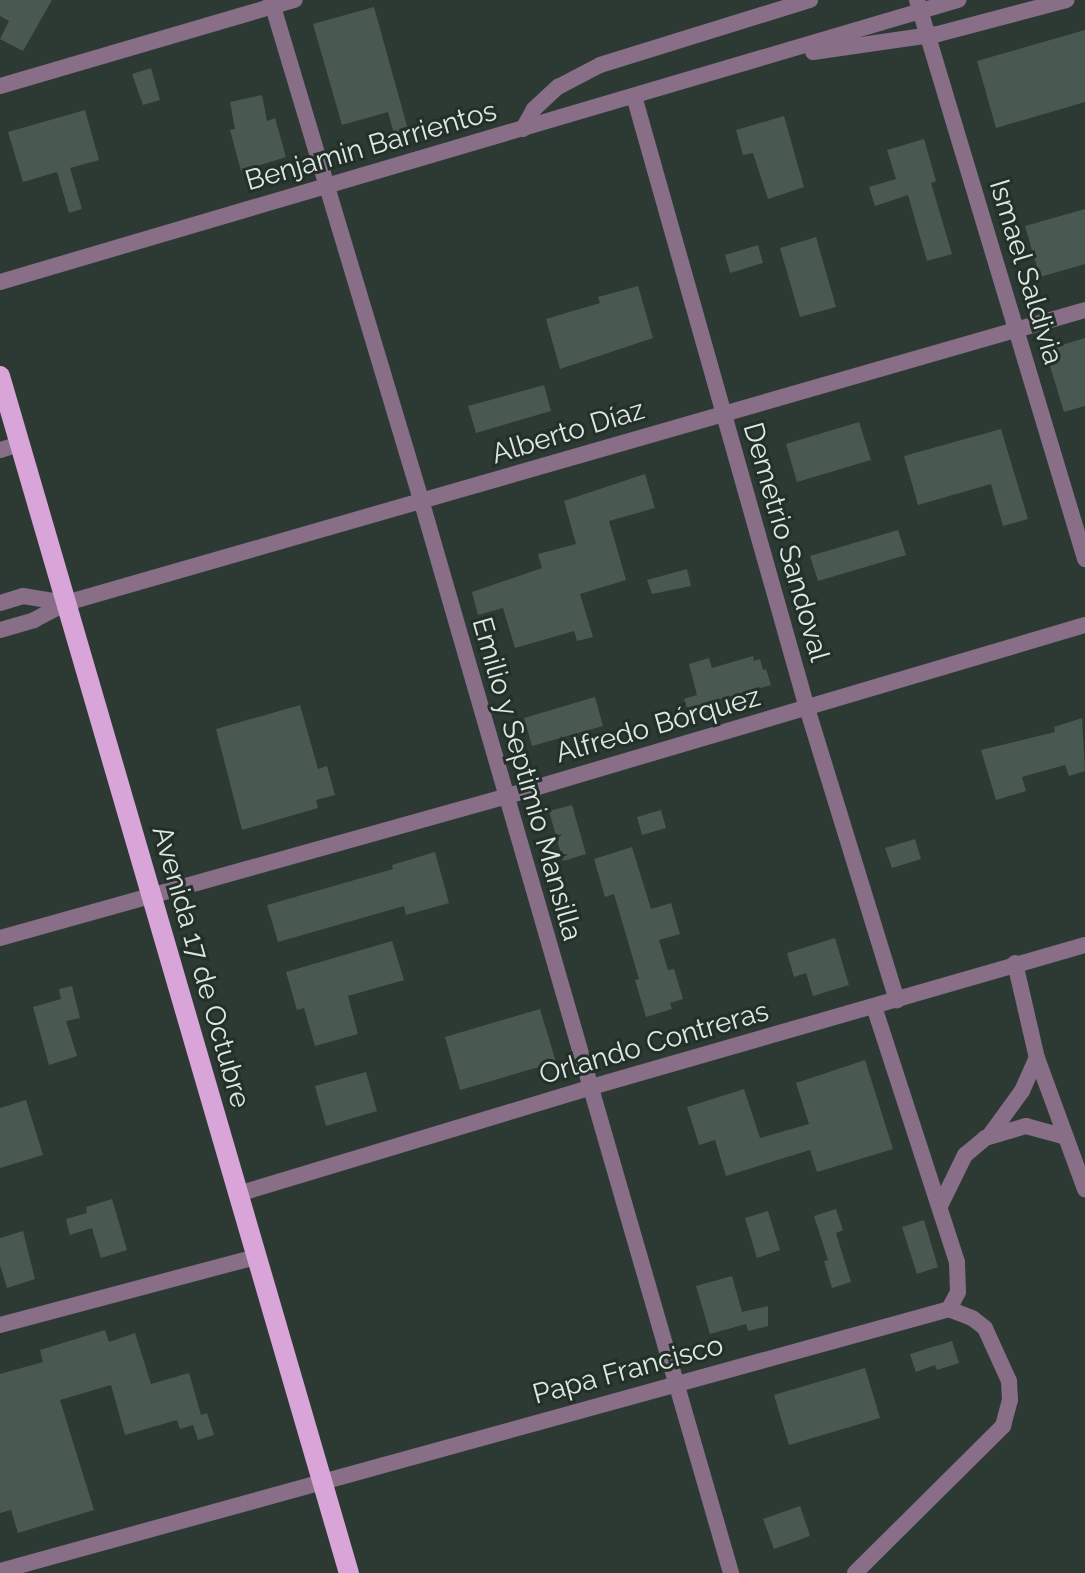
<!DOCTYPE html>
<html>
<head>
<meta charset="utf-8">
<style>
	body { margin:0 }
	#map { position:relative; width:1085px; height:1573px; overflow:hidden; background:#2c3a33; font-family:Raleway,sans-serif }
	div>[style] { position:absolute }
	[style*='--x'] { left:calc(var(--x)*1px); top:calc(var(--y)*1px); width:calc(var(--w)*1px); rotate:calc(var(--a)*1deg) }
	.building>* { inset:0; background:#495851 }
	.minor>* { height:16px; margin:-8px; padding:0 8px; transform-origin:8px; border-radius:8px; background:#886e87 }
	.major>* { height:20px; margin:-10px; padding:0 10px; transform-origin:10px; border-radius:10px; background:#d9a4d7 }
	span { translate:-50% -50%; white-space:nowrap; text-align:center; line-height:1.15; -webkit-text-stroke:6px #223029; paint-order:stroke }
	.street-label { font-size:28px; color:#dfe7e3 }
</style>
</head>
<body>
<div id="map">
	<div class="building">
		<div style="clip-path:polygon(0 0,52px 0,23px 51px,0 39px,9px 21px,0 16px)"></div>
		<div style="clip-path:polygon(374px 7px,410px 137px,396px 141px,388px 112px,342px 125px,313px 24px)"></div>
		<div style="clip-path:polygon(1085px 30px,1085px 102px,996px 128px,977px 61px)"></div>
		<div style="clip-path:polygon(151px 68px,160px 100px,143px 105px,132px 74px)"></div>
		<div style="clip-path:polygon(262px 95px,267px 121px,275px 118px,286px 157px,241px 171px,230px 130px,235px 129px,230px 102px)"></div>
		<div style="clip-path:polygon(85px 110px,99px 160px,70px 168px,82px 209px,69px 213px,57px 172px,23px 182px,8px 132px)"></div>
		<div style="clip-path:polygon(784px 116px,804px 187px,768px 199px,753px 153px,743px 155px,736px 130px)"></div>
		<div style="clip-path:polygon(924px 139px,936px 181px,931px 183px,952px 254px,927px 261px,908px 195px,875px 206px,869px 187px,896px 179px,887px 150px)"></div>
		<div style="clip-path:polygon(1085px 209px,1085px 264px,1040px 277px,1025px 226px)"></div>
		<div style="clip-path:polygon(816px 237px,836px 307px,800px 317px,780px 248px)"></div>
		<div style="clip-path:polygon(758px 245px,763px 263px,730px 273px,725px 255px)"></div>
		<div style="clip-path:polygon(638px 286px,653px 338px,560px 369px,546px 319px,600px 303px,598px 297px)"></div>
		<div style="clip-path:polygon(1085px 338px,1085px 406px,1064px 412px,1045px 350px)"></div>
		<div style="clip-path:polygon(544px 385px,551px 411px,476px 433px,468px 406px)"></div>
		<div style="clip-path:polygon(859px 422px,871px 460px,797px 482px,786px 444px)"></div>
		<div style="clip-path:polygon(1001px 429px,1028px 519px,1003px 526px,991px 484px,918px 505px,904px 456px)"></div>
		<div style="clip-path:polygon(645px 474px,655px 508px,609px 521px,626px 580px,580px 594px,593px 637px,577px 641px,574px 631px,515px 648px,503px 608px,478px 615px,472px 592px,542px 568px,538px 554px,576px 544px,564px 501px)"></div>
		<div style="clip-path:polygon(898px 530px,906px 555px,818px 581px,810px 556px)"></div>
		<div style="clip-path:polygon(687px 569px,691px 586px,652px 594px,647px 580px)"></div>
		<div style="clip-path:polygon(753px 656px,754px 661px,760px 659px,763px 670px,766px 669px,771px 685px,704px 704px,706px 712px,690px 717px,684px 699px,697px 695px,689px 664px,709px 658px,712px 668px)"></div>
		<div style="clip-path:polygon(595px 697px,603px 726px,532px 746px,524px 718px)"></div>
		<div style="clip-path:polygon(300px 705px,318px 769px,327px 766px,335px 795px,316px 800px,318px 808px,242px 830px,216px 729px)"></div>
		<div style="clip-path:polygon(1082px 718px,1085px 771px,1069px 776px,1065px 765px,1022px 777px,1026px 791px,996px 800px,981px 750px,1055px 732px,1054px 727px)"></div>
		<div style="clip-path:polygon(572px 805px,586px 854px,563px 861px,549px 811px)"></div>
		<div style="clip-path:polygon(661px 810px,666px 828px,642px 835px,637px 817px)"></div>
		<div style="clip-path:polygon(915px 839px,921px 859px,892px 868px,885px 848px)"></div>
		<div style="clip-path:polygon(632px 847px,651px 909px,671px 903px,680px 934px,659px 940px,668px 970px,674px 969px,683px 999px,670px 1003px,672px 1009px,646px 1017px,635px 980px,639px 979px,614px 894px,605px 897px,594px 859px)"></div>
		<div style="clip-path:polygon(435px 852px,449px 903px,406px 915px,404px 906px,278px 942px,267px 905px,393px 869px,392px 865px)"></div>
		<div style="clip-path:polygon(835px 938px,849px 985px,813px 996px,806px 973px,794px 977px,787px 953px)"></div>
		<div style="clip-path:polygon(392px 941px,404px 980px,348px 996px,358px 1034px,315px 1046px,304px 1008px,297px 1010px,286px 972px)"></div>
		<div style="clip-path:polygon(72px 986px,80px 1018px,66px 1021px,77px 1056px,49px 1065px,33px 1007px,61px 999px,59px 989px)"></div>
		<div style="clip-path:polygon(540px 1009px,556px 1062px,460px 1090px,445px 1037px)"></div>
		<div style="clip-path:polygon(865px 1060px,893px 1149px,817px 1172px,810px 1150px,726px 1176px,715px 1140px,699px 1145px,687px 1107px,744px 1089px,760px 1138px,809px 1124px,796px 1083px)"></div>
		<div style="clip-path:polygon(366px 1072px,377px 1111px,326px 1126px,315px 1086px)"></div>
		<div style="clip-path:polygon(26px 1100px,43px 1155px,0 1168px,0 1108px)"></div>
		<div style="clip-path:polygon(112px 1199px,127px 1250px,101px 1258px,92px 1228px,70px 1235px,66px 1219px,87px 1213px,86px 1207px)"></div>
		<div style="clip-path:polygon(836px 1209px,843px 1230px,836px 1233px,851px 1282px,832px 1288px,824px 1261px,828px 1260px,814px 1216px)"></div>
		<div style="clip-path:polygon(768px 1211px,780px 1250px,757px 1258px,745px 1218px)"></div>
		<div style="clip-path:polygon(924px 1220px,938px 1267px,917px 1274px,902px 1227px)"></div>
		<div style="clip-path:polygon(23px 1231px,35px 1279px,7px 1288px,0 1265px,0 1238px)"></div>
		<div style="clip-path:polygon(732px 1276px,742px 1312px,768px 1306px,768px 1326px,748px 1331px,746px 1324px,710px 1334px,696px 1286px)"></div>
		<div style="clip-path:polygon(105px 1330px,109px 1342px,135px 1333px,151px 1384px,189px 1373px,201px 1415px,207px 1413px,214px 1435px,198px 1440px,193px 1425px,180px 1429px,177px 1420px,125px 1435px,111px 1385px,60px 1400px,94px 1510px,18px 1533px,11px 1510px,0 1513px,0 1374px,43px 1362px,40px 1350px)"></div>
		<div style="clip-path:polygon(952px 1341px,959px 1363px,937px 1370px,935px 1365px,916px 1372px,910px 1354px)"></div>
		<div style="clip-path:polygon(865px 1368px,880px 1418px,789px 1445px,774px 1395px)"></div>
		<div style="clip-path:polygon(800px 1506px,810px 1536px,774px 1549px,763px 1519px)"></div>
	</div>
	<div class="minor">
		<div style="--x:271;--y:0;--w:525;--a:73.29"></div>
		<div style="--x:422;--y:503;--w:1114;--a:73.89"></div>
		<div style="--x:917;--y:0;--w:584;--a:73.27"></div>
		<div style="--x:813;--y:52;--w:126;--a:-8.2"></div>
		<div style="--x:938;--y:34;--w:133;--a:-14.8"></div>
		<div style="--x:0;--y:86;--w:307;--a:-16.3"></div>
		<div style="--x:634;--y:96;--w:636;--a:74.22"></div>
		<div style="--x:807;--y:708;--w:306;--a:72.9"></div>
		<div style="--x:523;--y:129;--w:23;--a:-61"></div>
		<div style="--x:534;--y:109;--w:33;--a:-43"></div>
		<div style="--x:558;--y:87;--w:47;--a:-27.6"></div>
		<div style="--x:600;--y:65;--w:220;--a:-17.2"></div>
		<div style="--x:0;--y:282;--w:999;--a:-16.4"></div>
		<div style="--x:0;--y:450;--w:21;--a:-17"></div>
		<div style="--x:0;--y:603;--w:24;--a:-17"></div>
		<div style="--x:23;--y:596;--w:44;--a:9.2"></div>
		<div style="--x:0;--y:630;--w:35;--a:-16"></div>
		<div style="--x:34;--y:620;--w:36;--a:-28"></div>
		<div style="--x:66;--y:603;--w:1060;--a:-16.04"></div>
		<div style="--x:0;--y:938;--w:523;--a:-15.63"></div>
		<div style="--x:504;--y:797;--w:606;--a:-16.49"></div>
		<div style="--x:1015;--y:963;--w:98;--a:77"></div>
		<div style="--x:1037;--y:1058;--w:140;--a:69.9"></div>
		<div style="--x:990;--y:1135;--w:54;--a:-54"></div>
		<div style="--x:1022;--y:1091;--w:36;--a:-66"></div>
		<div style="--x:238;--y:1194;--w:366;--a:-16.8"></div>
		<div style="--x:588;--y:1088;--w:517;--a:-16.05"></div>
		<div style="--x:940;--y:1206;--w:57;--a:-63.9"></div>
		<div style="--x:965;--y:1155;--w:26;--a:-40"></div>
		<div style="--x:985;--y:1138;--w:43;--a:-16.3"></div>
		<div style="--x:1026;--y:1126;--w:41;--a:15.4"></div>
		<div style="--x:0;--y:1325;--w:264;--a:-14.9"></div>
		<div style="--x:0;--y:1571;--w:985;--a:-15.43"></div>
		<div style="--x:855;--y:1573;--w:209;--a:-44.8"></div>
		<div style="--x:1003;--y:1426;--w:27;--a:-75"></div>
		<div style="--x:1010;--y:1400;--w:19;--a:-93"></div>
		<div style="--x:1009;--y:1381;--w:58;--a:-114.4"></div>
		<div style="--x:985;--y:1328;--w:16;--a:-142"></div>
		<div style="--x:972;--y:1318;--w:25;--a:-159"></div>
		<div style="--x:949;--y:1309;--w:19;--a:-62"></div>
		<div style="--x:958;--y:1292;--w:30;--a:-92"></div>
		<div style="--x:957;--y:1262;--w:268;--a:-108"></div>
	</div>
	<div class="major">
		<div style="--x:0;--y:376;--w:1247;--a:73.75"></div>
	</div>
	<div class="street-label">
		<span style="left:371px;top:146px;rotate:-16deg">Benjamin Barrientos</span>
		<span style="left:1026px;top:272px;rotate:73deg">Ismael Saldivia</span>
		<span style="left:568px;top:432px;rotate:-17deg">Alberto Díaz</span>
		<span style="left:786px;top:542px;rotate:74deg">Demetrio Sandoval</span>
		<span style="left:658px;top:725px;rotate:-16deg">Alfredo Bórquez</span>
		<span style="left:527px;top:779px;rotate:74deg">Emilio y Septimio Mansilla</span>
		<span style="left:201px;top:967px;rotate:74deg">Avenida 17 de Octubre</span>
		<span style="left:654px;top:1043px;rotate:-16deg">Orlando Contreras</span>
		<span style="left:628px;top:1370px;rotate:-15deg">Papa Francisco</span>
	</div>
</div>
</body>
</html>
